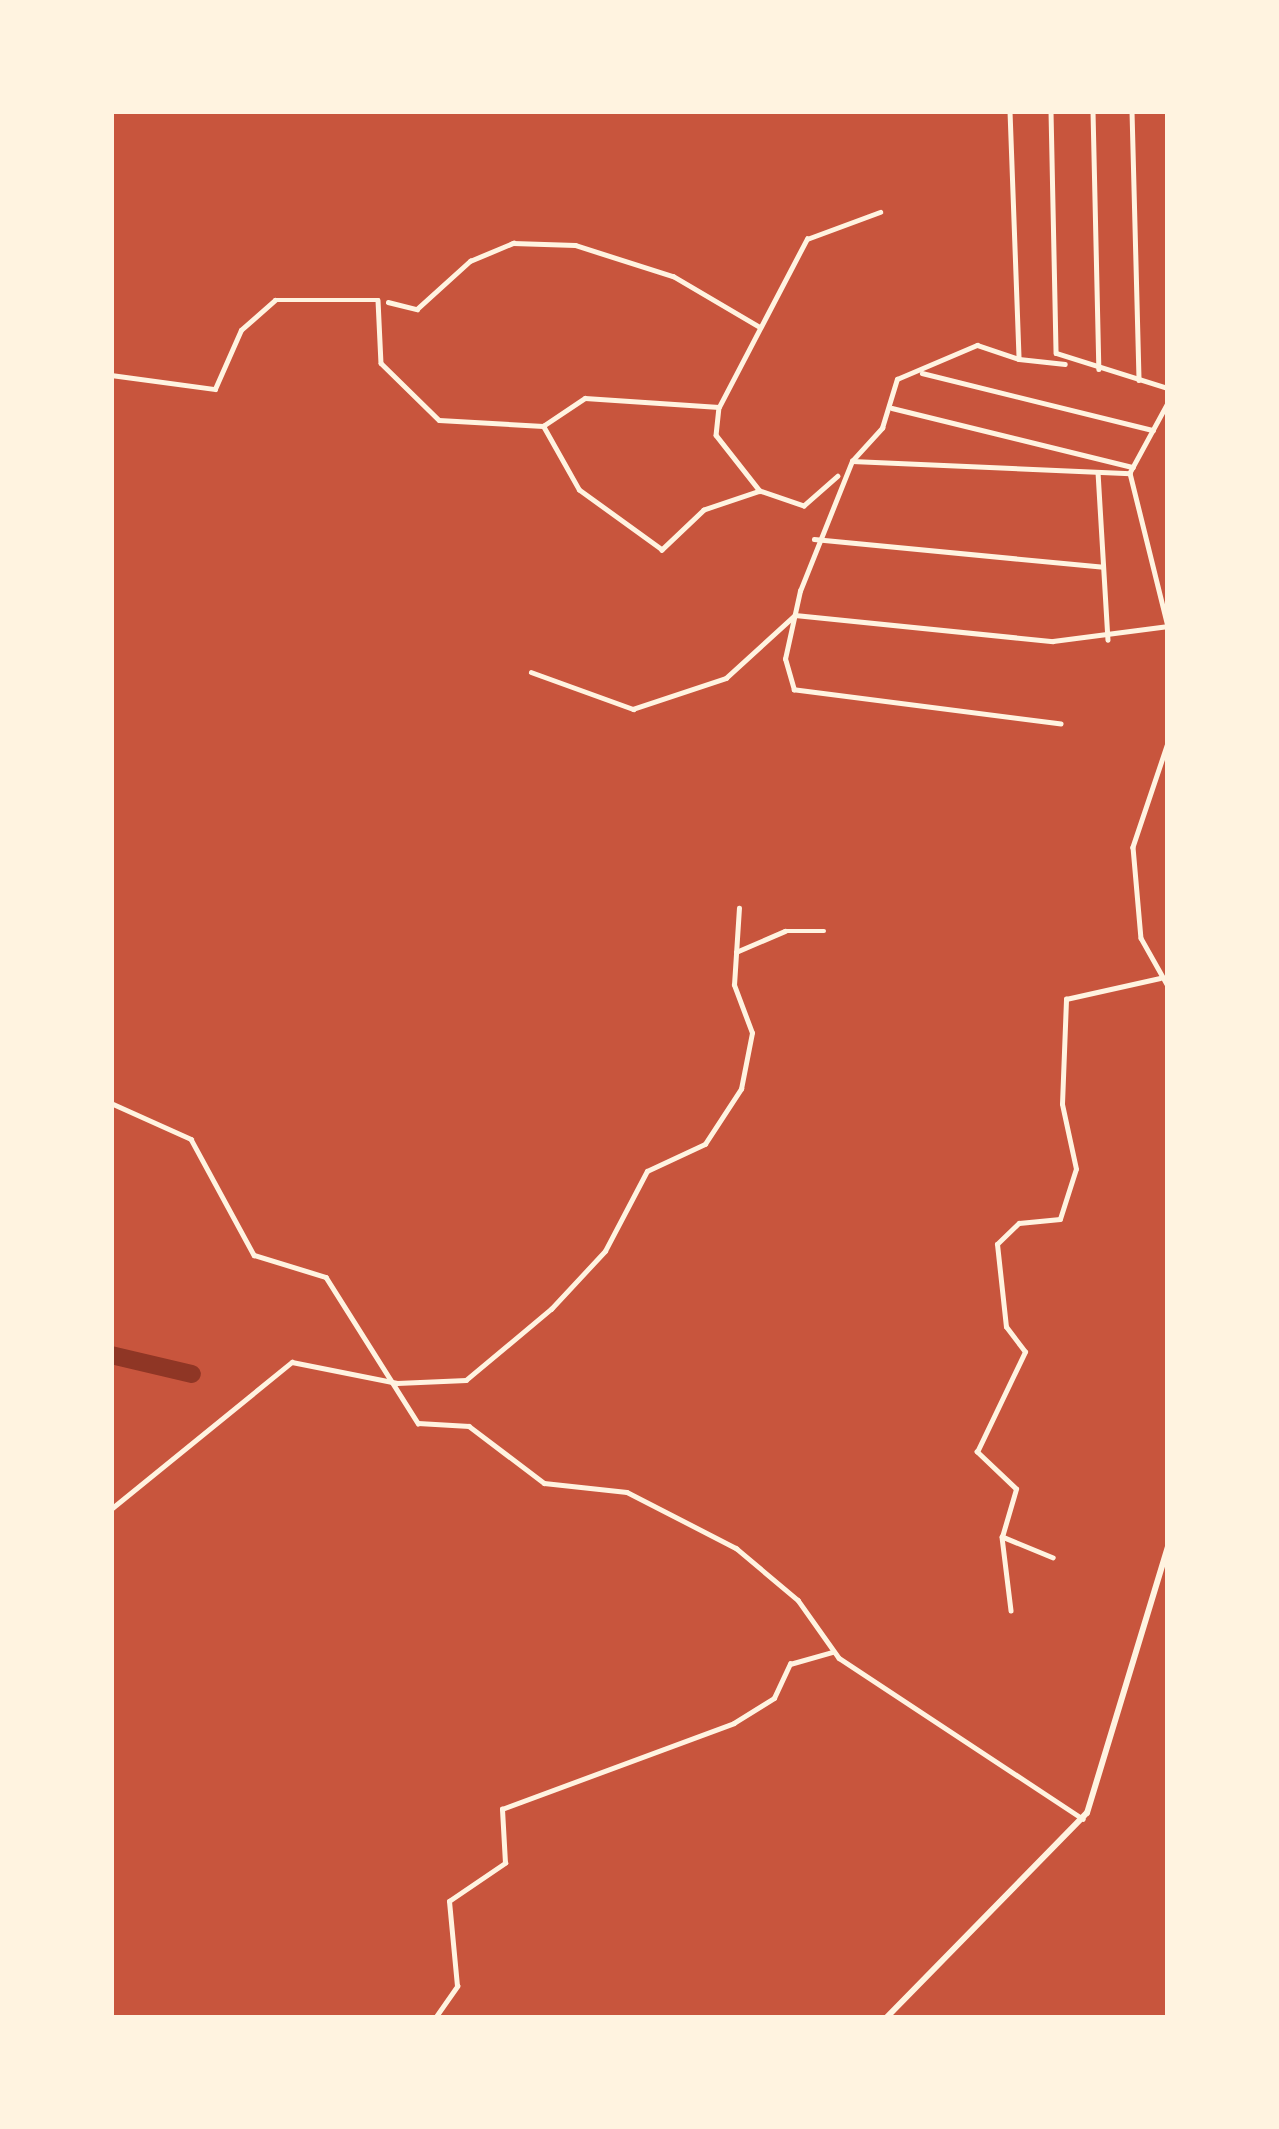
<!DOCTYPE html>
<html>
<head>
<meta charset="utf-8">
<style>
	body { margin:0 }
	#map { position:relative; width:1279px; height:2129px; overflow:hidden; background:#c8553d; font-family:Ubuntu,sans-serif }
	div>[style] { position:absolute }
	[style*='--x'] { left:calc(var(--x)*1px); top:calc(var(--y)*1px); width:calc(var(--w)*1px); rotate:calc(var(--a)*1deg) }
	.river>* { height:18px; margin:-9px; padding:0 9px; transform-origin:9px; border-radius:9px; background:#8f3625 }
	.minor>* { height:4.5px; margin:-2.25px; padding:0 2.25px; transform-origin:2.25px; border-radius:2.25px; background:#fff3e0 }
	.tertiary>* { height:6px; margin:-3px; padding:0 3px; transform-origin:3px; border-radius:3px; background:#fff3e0 }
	span { translate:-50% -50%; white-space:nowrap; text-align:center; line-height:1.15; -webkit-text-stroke:9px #fff3e0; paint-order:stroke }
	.frame { position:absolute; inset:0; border:114px solid #fff3e0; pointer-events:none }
</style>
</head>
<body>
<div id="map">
	<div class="river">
		<div style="--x:111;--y:1355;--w:83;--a:13.2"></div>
	</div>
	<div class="minor">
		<div style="--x:1010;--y:111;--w:248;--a:87.9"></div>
		<div style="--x:1019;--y:359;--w:46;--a:6.2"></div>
		<div style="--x:1051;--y:111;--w:242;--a:88.8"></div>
		<div style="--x:1056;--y:353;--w:117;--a:17.4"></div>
		<div style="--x:1093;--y:111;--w:258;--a:88.7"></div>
		<div style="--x:1132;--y:111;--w:269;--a:88.5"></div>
		<div style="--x:388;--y:302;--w:30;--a:14"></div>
		<div style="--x:417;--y:309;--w:72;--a:-42.2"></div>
		<div style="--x:470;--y:261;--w:47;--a:-22.7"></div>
		<div style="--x:513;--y:243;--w:62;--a:1.8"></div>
		<div style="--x:575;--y:245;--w:103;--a:17.6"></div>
		<div style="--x:673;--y:276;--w:101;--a:30.4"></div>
		<div style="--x:922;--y:373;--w:238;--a:13.9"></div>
		<div style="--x:111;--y:375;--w:105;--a:7.7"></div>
		<div style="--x:215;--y:389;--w:64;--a:-66.2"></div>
		<div style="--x:241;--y:330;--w:45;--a:-41.4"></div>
		<div style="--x:275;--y:300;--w:103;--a:0"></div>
		<div style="--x:378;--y:300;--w:63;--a:87.3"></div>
		<div style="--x:381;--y:363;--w:81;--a:44.5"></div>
		<div style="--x:439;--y:420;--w:104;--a:3.3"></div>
		<div style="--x:1168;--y:403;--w:80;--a:118.5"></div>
		<div style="--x:1130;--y:473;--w:159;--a:76.1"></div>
		<div style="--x:719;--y:407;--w:28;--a:96"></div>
		<div style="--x:716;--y:435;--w:71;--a:51.8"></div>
		<div style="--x:892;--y:408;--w:248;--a:13.8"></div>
		<div style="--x:852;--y:461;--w:45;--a:-47.7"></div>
		<div style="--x:882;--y:428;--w:51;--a:-73"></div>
		<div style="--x:897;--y:379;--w:87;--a:-23"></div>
		<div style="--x:977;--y:345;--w:44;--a:18.4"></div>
		<div style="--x:1098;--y:472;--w:168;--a:86.6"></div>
		<div style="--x:838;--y:476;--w:45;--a:138.6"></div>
		<div style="--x:804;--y:506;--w:46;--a:-161.2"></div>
		<div style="--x:760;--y:491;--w:59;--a:161.3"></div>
		<div style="--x:704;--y:510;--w:58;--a:136.4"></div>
		<div style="--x:662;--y:550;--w:102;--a:-144.1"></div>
		<div style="--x:579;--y:490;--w:73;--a:-119.4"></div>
		<div style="--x:543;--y:426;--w:50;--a:-33.7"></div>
		<div style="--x:585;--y:398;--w:134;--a:3.8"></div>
		<div style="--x:719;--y:407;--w:190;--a:-62.4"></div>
		<div style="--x:807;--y:239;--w:78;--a:-20.3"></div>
		<div style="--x:814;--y:539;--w:290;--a:5.5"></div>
		<div style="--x:531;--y:672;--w:109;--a:19.9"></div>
		<div style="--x:633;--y:709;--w:98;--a:-18.4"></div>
		<div style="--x:726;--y:678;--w:93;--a:-42.4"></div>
		<div style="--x:795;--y:615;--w:259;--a:5.8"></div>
		<div style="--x:1053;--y:641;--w:116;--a:-7.4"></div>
		<div style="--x:1061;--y:724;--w:269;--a:-172.7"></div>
		<div style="--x:794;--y:690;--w:32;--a:-106"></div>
		<div style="--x:785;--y:659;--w:70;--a:-77.6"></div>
		<div style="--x:800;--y:591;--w:140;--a:-68.2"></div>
		<div style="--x:852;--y:461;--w:278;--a:2.5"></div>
		<div style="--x:1168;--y:743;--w:110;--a:108.6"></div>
		<div style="--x:1133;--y:847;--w:91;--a:85"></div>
		<div style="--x:1141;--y:938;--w:55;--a:60.6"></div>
		<div style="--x:736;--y:952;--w:53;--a:-23.2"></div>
		<div style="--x:785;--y:931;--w:39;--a:0"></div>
		<div style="--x:111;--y:1103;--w:88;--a:24.2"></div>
		<div style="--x:191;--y:1139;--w:132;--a:61.5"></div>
		<div style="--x:254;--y:1255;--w:75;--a:17"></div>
		<div style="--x:326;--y:1277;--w:173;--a:57.8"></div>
		<div style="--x:418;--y:1423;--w:51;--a:3.4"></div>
		<div style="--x:469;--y:1426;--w:94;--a:37.2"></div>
		<div style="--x:544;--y:1483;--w:83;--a:6.2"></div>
		<div style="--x:627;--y:1492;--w:123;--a:27.2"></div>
		<div style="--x:736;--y:1548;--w:81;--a:40"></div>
		<div style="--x:798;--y:1600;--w:71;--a:54.7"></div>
		<div style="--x:839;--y:1658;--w:292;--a:33.4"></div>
		<div style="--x:111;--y:1509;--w:233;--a:-39.1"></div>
		<div style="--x:292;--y:1362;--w:107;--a:11.3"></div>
		<div style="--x:397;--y:1383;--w:69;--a:-2.5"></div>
		<div style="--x:466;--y:1380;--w:111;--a:-39.9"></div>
		<div style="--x:551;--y:1309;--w:79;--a:-47"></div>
		<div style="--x:605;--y:1251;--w:90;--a:-62.3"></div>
		<div style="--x:647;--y:1171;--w:64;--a:-25"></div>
		<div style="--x:705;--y:1144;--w:66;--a:-56.8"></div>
		<div style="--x:741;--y:1089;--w:57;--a:-78.9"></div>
		<div style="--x:752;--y:1033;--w:51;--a:-110.6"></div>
		<div style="--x:734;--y:985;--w:77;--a:-86.3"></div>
		<div style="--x:1002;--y:1537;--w:74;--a:83"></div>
		<div style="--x:1053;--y:1558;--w:55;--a:-157.6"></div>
		<div style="--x:1002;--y:1537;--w:50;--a:-73.7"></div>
		<div style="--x:1016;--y:1489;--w:54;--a:-136.5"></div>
		<div style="--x:977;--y:1452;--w:111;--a:-64.4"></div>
		<div style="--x:1025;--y:1352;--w:31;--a:-127"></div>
		<div style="--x:1006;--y:1327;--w:83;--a:-96.2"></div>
		<div style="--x:997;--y:1244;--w:30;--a:-44"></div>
		<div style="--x:1019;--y:1223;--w:41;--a:-5.6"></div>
		<div style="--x:1060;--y:1219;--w:52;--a:-72.3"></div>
		<div style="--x:1076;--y:1169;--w:66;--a:-102.2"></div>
		<div style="--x:1062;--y:1104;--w:105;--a:-87.8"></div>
		<div style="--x:1066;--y:999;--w:96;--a:-12.6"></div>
		<div style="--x:435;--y:2018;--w:39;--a:-55"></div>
		<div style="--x:457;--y:1986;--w:85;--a:-95.4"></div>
		<div style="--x:449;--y:1901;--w:68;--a:-34.2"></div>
		<div style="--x:505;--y:1863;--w:54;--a:-93.2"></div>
		<div style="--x:502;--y:1809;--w:247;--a:-20.3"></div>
		<div style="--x:734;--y:1723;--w:47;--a:-32"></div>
		<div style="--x:774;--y:1698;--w:38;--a:-65"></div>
		<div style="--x:790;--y:1664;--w:44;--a:-15.9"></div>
	</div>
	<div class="tertiary">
		<div style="--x:886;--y:2018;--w:287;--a:-45.6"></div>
		<div style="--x:1087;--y:1813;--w:278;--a:-73.1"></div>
	</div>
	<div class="frame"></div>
</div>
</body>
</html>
